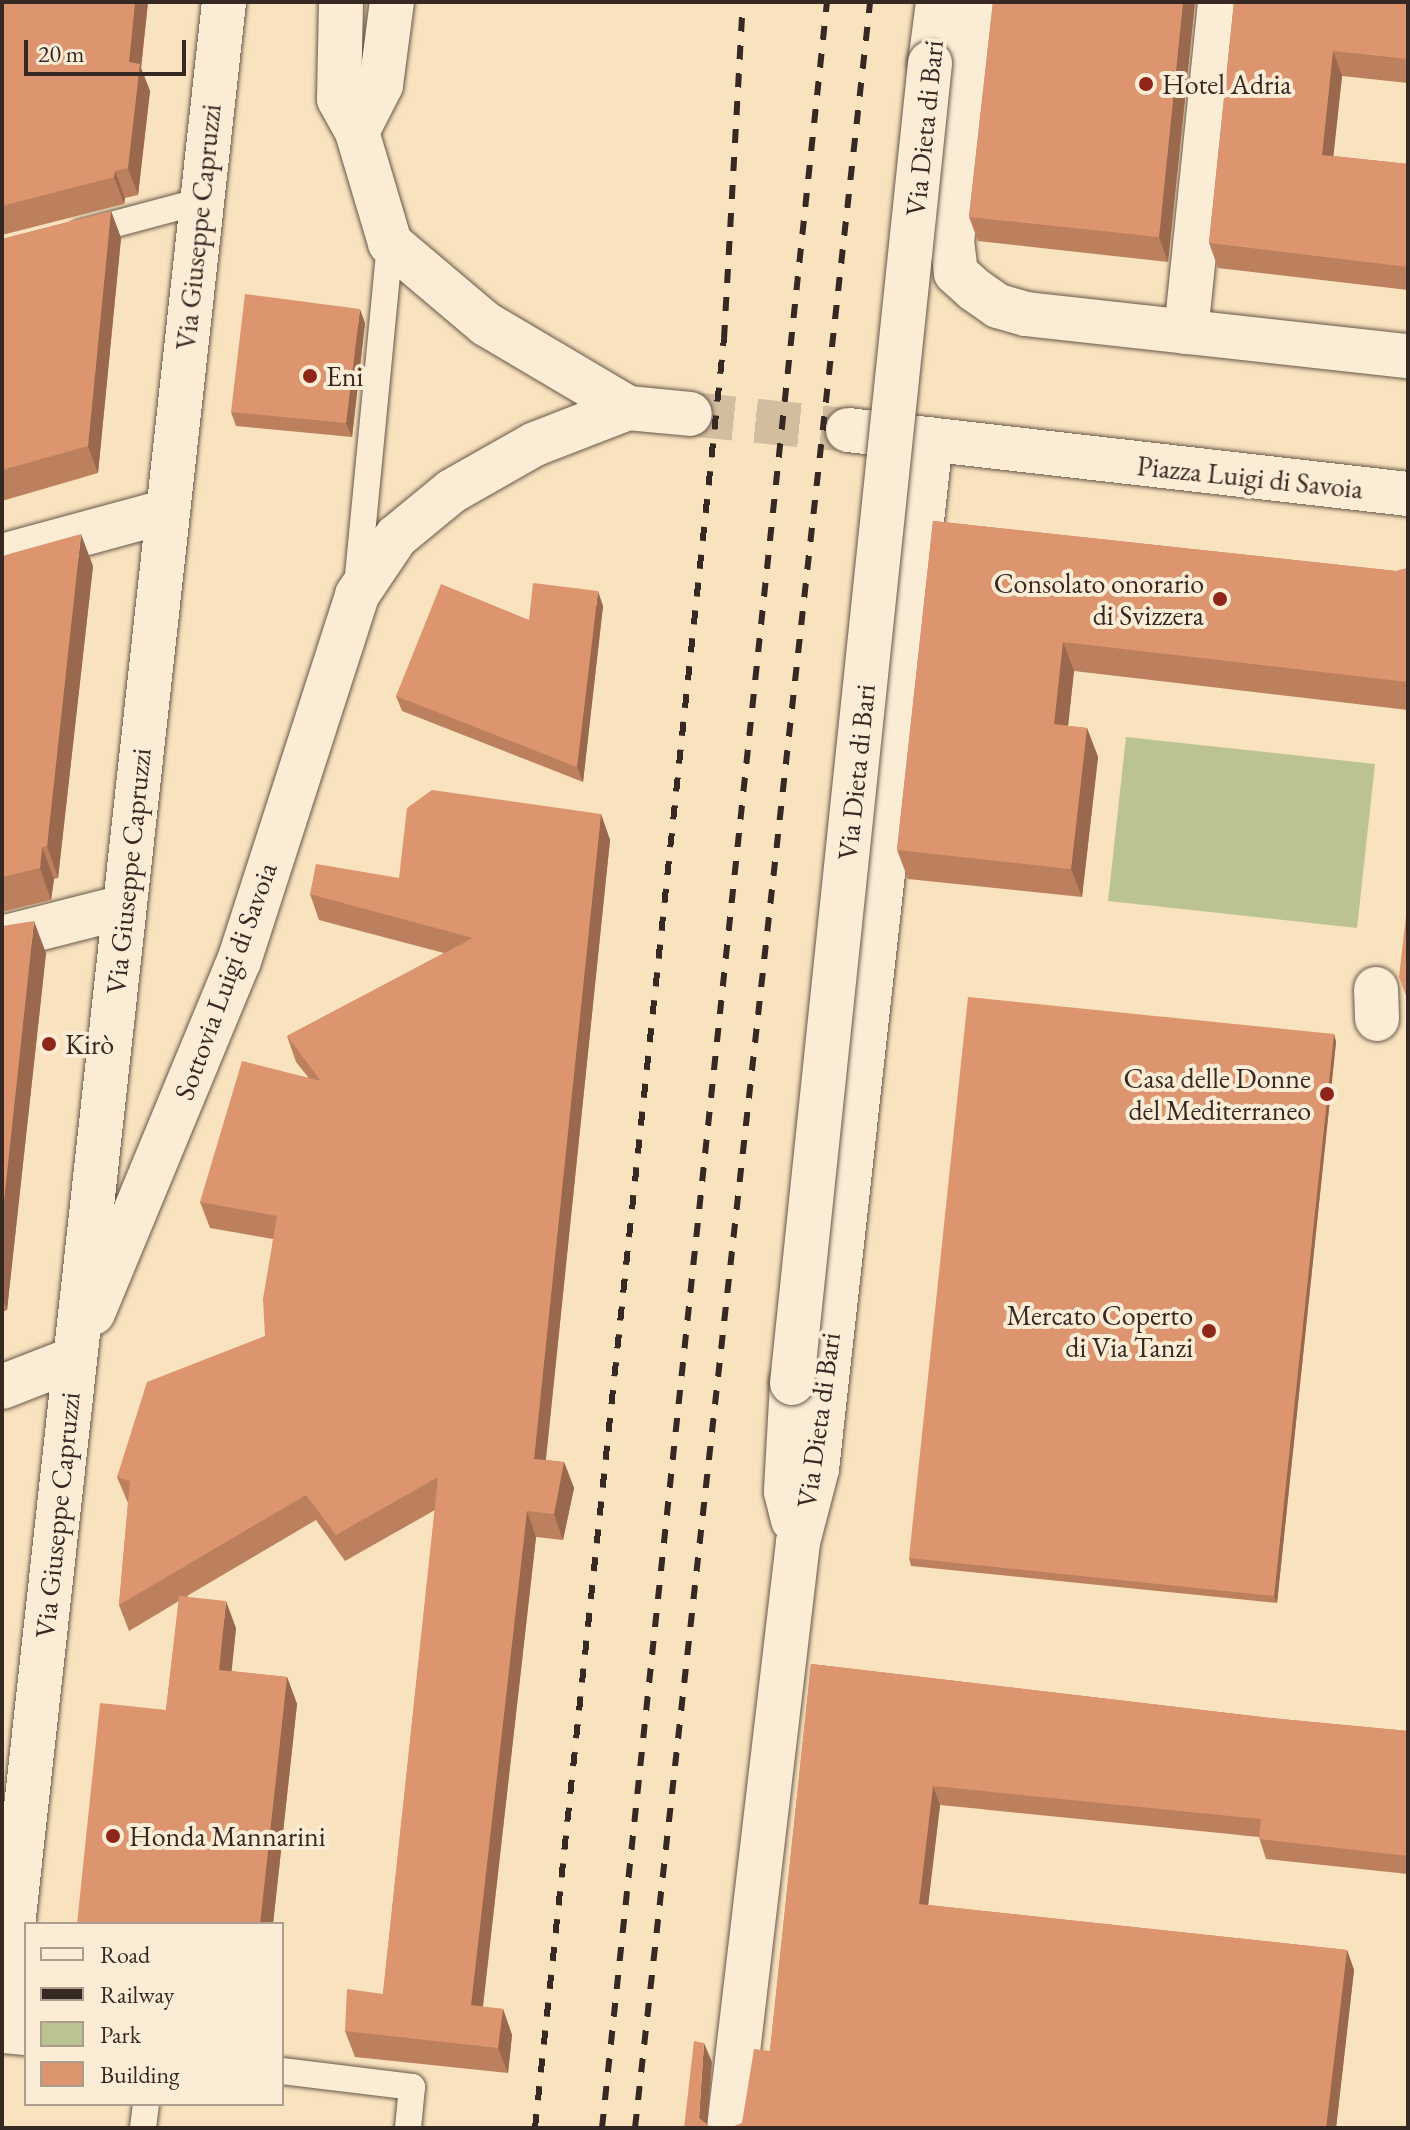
<!DOCTYPE html>
<html>
<head>
<meta charset="utf-8">
<style>
	body { margin:0 }
	#map { position:relative; width:1410px; height:2130px; overflow:hidden; background:#f9e2be; font-family:"EB Garamond",serif }
	div>[style] { position:absolute }
	[style*='--x'] { left:calc(var(--x)*1px); top:calc(var(--y)*1px); width:calc(var(--w)*1px); rotate:calc(var(--a)*1deg) }
	.green>* { inset:0; background:#bcc393 }
	.secondary-tunnel>* { height:44px; margin-top:-22px; transform-origin:0; background:repeating-linear-gradient(90deg,#d2bd9f 0 44px,transparent 0 66px) }
	.roads { filter:drop-shadow(0 0 2px #67574a) drop-shadow(0 0 2px #67574a) }
	.lane>* { height:26px; margin:-13px; padding:0 13px; transform-origin:13px; border-radius:13px; background:#fbecd5 }
	.street>* { height:44px; margin:-22px; padding:0 22px; transform-origin:22px; border-radius:22px; background:#fbecd5 }
	.secondary>* { height:44px; margin:-22px; padding:0 22px; transform-origin:22px; border-radius:22px; background:#fbecd5 }
	.rail>* { height:6px; margin-top:-3px; transform-origin:0; background:repeating-linear-gradient(90deg,#362924 0 14px,transparent 0 28px) }
	.bridges { filter:drop-shadow(0 0 2px #67574a) drop-shadow(0 0 2px #67574a) }
	.street-bridge>* { height:44px; margin:-22px; padding:0 22px; transform-origin:22px; border-radius:22px; background:#fbecd5 }
	.wall>* { inset:0; background:#bd805f }
	.shaded-wall>* { inset:0; background:#9a684d }
	.building>* { inset:0; background:#dc956e }
	.dots>* { width:22px; height:22px; translate:-50% -50%; box-sizing:border-box; border:4px solid #fbecd5; border-radius:50% }
	span { translate:-50% -50%; white-space:nowrap; text-align:center; line-height:1.15; -webkit-text-stroke:8px #fbecd5; paint-order:stroke }
	.poi-label { font-size:28px; color:#362924 }
	.left { translate:0 -50%; text-align:left }
	.right { translate:-100% -50%; text-align:right }
	.street-label { font-size:28px; color:#362924 }
	.frame { position:absolute; inset:0; border:4px solid #362924; pointer-events:none }
	.legend { position:absolute; left:24px; top:1922px; width:260px; height:184px; box-sizing:border-box; background:#fbecd5; border:2px solid #ac9e8e; margin:0; padding:10px 14px; list-style:none; font-size:24px; color:#362924 }
	.legend li { display:flex; align-items:center; gap:16px; height:40px }
	.legend b { width:40px; border:2px solid #ac9e8e }
	.scale { position:absolute; left:24px; top:40px; width:162px; height:36px; box-sizing:border-box; border:4px solid #362924; border-top:0; padding-left:10px; font-size:24px; line-height:28px; white-space:nowrap; color:#362924; -webkit-text-stroke:6px #fbecd5; paint-order:stroke }
</style>
</head>
<body>
<div id="map">
	<div class="green">
		<div style="clip-path:polygon(1126px 737px,1375px 764px,1357px 928px,1108px 901px)"></div>
	</div>
	<div class="secondary-tunnel">
		<div style="--x:690;--y:414;--w:159;--a:5.8"></div>
	</div>
	<div class="roads">
		<div class="lane">
			<div style="--x:81;--y:233;--w:124;--a:-14.9"></div>
			<div style="--x:357;--y:586;--w:345;--a:-84.5"></div>
			<div style="--x:2;--y:2040;--w:24;--a:5"></div>
			<div style="--x:282;--y:2071;--w:131;--a:7"></div>
			<div style="--x:412;--y:2087;--w:41;--a:95.6"></div>
			<div style="--x:143;--y:2128;--w:24;--a:-83"></div>
		</div>
		<div class="street">
			<div style="--x:979;--y:2;--w:241;--a:96.4"></div>
			<div style="--x:952;--y:241;--w:32;--a:83"></div>
			<div style="--x:956;--y:273;--w:25;--a:42"></div>
			<div style="--x:975;--y:290;--w:28;--a:35"></div>
			<div style="--x:998;--y:306;--w:29;--a:16"></div>
			<div style="--x:1026;--y:314;--w:384;--a:6.3"></div>
			<div style="--x:930;--y:63;--w:62;--a:-82.5"></div>
			<div style="--x:1186;--y:332;--w:332;--a:-84.1"></div>
			<div style="--x:2;--y:556;--w:172;--a:-15.2"></div>
			<div style="--x:2;--y:938;--w:126;--a:-14.3"></div>
			<div style="--x:1376;--y:989;--w:30;--a:88"></div>
			<div style="--x:792;--y:1383;--w:109;--a:93.2"></div>
			<div style="--x:786;--y:1492;--w:29;--a:76"></div>
			<div style="--x:2;--y:1387;--w:77;--a:-21.3"></div>
			<div style="--x:729;--y:2128;--w:590;--a:-83.28"></div>
			<div style="--x:798;--y:1542;--w:75;--a:-75.4"></div>
			<div style="--x:817;--y:1469;--w:1036;--a:-83.68"></div>
		</div>
		<div class="secondary">
			<div style="--x:341;--y:2;--w:97;--a:91.2"></div>
			<div style="--x:339;--y:99;--w:38;--a:61"></div>
			<div style="--x:357;--y:132;--w:116;--a:73.4"></div>
			<div style="--x:390;--y:243;--w:126;--a:40.2"></div>
			<div style="--x:486;--y:324;--w:165;--a:30.6"></div>
			<div style="--x:628;--y:408;--w:62;--a:5.5"></div>
			<div style="--x:357;--y:132;--w:53;--a:-62.9"></div>
			<div style="--x:381;--y:85;--w:84;--a:-82.5"></div>
			<div style="--x:848;--y:430;--w:564;--a:6.52"></div>
			<div style="--x:93;--y:1313;--w:381;--a:-67.5"></div>
			<div style="--x:239;--y:961;--w:385;--a:-72.1"></div>
			<div style="--x:357;--y:595;--w:70;--a:-56.1"></div>
			<div style="--x:396;--y:537;--w:72;--a:-39.4"></div>
			<div style="--x:452;--y:491;--w:95;--a:-29.5"></div>
			<div style="--x:535;--y:444;--w:100;--a:-21.2"></div>
			<div style="--x:2;--y:2026;--w:2036;--a:-83.74"></div>
		</div>
	</div>
	<div class="rail">
		<div style="--x:535;--y:2128;--w:1799;--a:-83.97"></div>
		<div style="--x:724;--y:339;--w:338;--a:-86.8"></div>
		<div style="--x:602;--y:2128;--w:2138;--a:-83.96"></div>
		<div style="--x:635;--y:2128;--w:2139;--a:-83.69"></div>
	</div>
	<div class="bridges">
		<div class="street-bridge">
			<div style="--x:792;--y:1383;--w:1327;--a:-84.03"></div>
		</div>
	</div>
	<div class="wall">
		<div style="clip-path:polygon(2px 2px,148px 2px,141px 68px,150px 91px,138px 195px,125px 198px,124px 204px,2px 235px)"></div>
		<div style="clip-path:polygon(993px 2px,1195px 2px,1168px 262px,978px 241px,969px 217px)"></div>
		<div style="clip-path:polygon(1234px 2px,1408px 2px,1408px 83px,1342px 76px,1333px 156px,1408px 164px,1408px 290px,1218px 268px,1209px 243px)"></div>
		<div style="clip-path:polygon(111px 211px,121px 238px,98px 473px,2px 501px,2px 239px)"></div>
		<div style="clip-path:polygon(365px 323px,352px 437px,236px 426px,231px 412px)"></div>
		<div style="clip-path:polygon(933px 521px,1396px 571px,1408px 568px,1408px 710px,1074px 671px,1068px 726px,1087px 728px,1098px 757px,1082px 897px,908px 879px,897px 850px)"></div>
		<div style="clip-path:polygon(2px 556px,93px 566px,58px 878px,54px 879px,51px 900px,2px 912px)"></div>
		<div style="clip-path:polygon(603px 606px,583px 782px,402px 711px,396px 696px,529px 620px)"></div>
		<div style="clip-path:polygon(601px 814px,610px 840px,546px 1460px,564px 1462px,574px 1488px,563px 1540px,536px 1537px,483px 2007px,503px 2009px,512px 2035px,508px 2073px,355px 2057px,345px 2031px,383px 1994px,435px 1510px,345px 1561px,316px 1520px,187px 1596px,236px 1628px,231px 1671px,287px 1677px,297px 1704px,273px 1924px,77px 1924px,166px 1710px,179px 1601px,129px 1631px,119px 1605px,128px 1503px,117px 1477px,265px 1336px,273px 1239px,210px 1228px,200px 1202px,308px 1077px,296px 1062px,287px 1036px,444px 953px,319px 920px,310px 894px,399px 878px)"></div>
		<div style="clip-path:polygon(2px 926px,46px 953px,7px 1310px,2px 1312px)"></div>
		<div style="clip-path:polygon(1334px 1034px,1336px 1042px,1277px 1603px,911px 1566px,909px 1558px)"></div>
		<div style="clip-path:polygon(811px 1664px,1270px 1718px,1408px 1731px,1408px 1874px,1266px 1859px,1259px 1837px,940px 1805px,928px 1905px,1347px 1950px,1354px 1970px,1336px 2128px,730px 2128px,742px 2123px,770px 2051px)"></div>
	</div>
	<div class="shaded-wall">
		<div style="clip-path:polygon(135px 2px,148px 2px,141px 68px,150px 91px,138px 195px,128px 168px,129px 62px)"></div>
		<div style="clip-path:polygon(1183px 2px,1195px 2px,1168px 262px,1159px 237px)"></div>
		<div style="clip-path:polygon(1333px 51px,1342px 76px,1331px 179px,1322px 155px)"></div>
		<div style="clip-path:polygon(115px 171px,125px 198px,124px 204px,114px 177px)"></div>
		<div style="clip-path:polygon(111px 211px,121px 238px,98px 473px,88px 446px)"></div>
		<div style="clip-path:polygon(360px 309px,365px 323px,352px 437px,346px 423px)"></div>
		<div style="clip-path:polygon(81px 534px,93px 566px,58px 878px,47px 846px)"></div>
		<div style="clip-path:polygon(598px 591px,603px 606px,583px 782px,577px 767px)"></div>
		<div style="clip-path:polygon(1063px 642px,1074px 671px,1065px 753px,1054px 724px)"></div>
		<div style="clip-path:polygon(1087px 728px,1098px 757px,1082px 897px,1071px 869px)"></div>
		<div style="clip-path:polygon(601px 814px,610px 840px,543px 1485px,534px 1459px)"></div>
		<div style="clip-path:polygon(42px 847px,54px 879px,51px 900px,40px 868px)"></div>
		<div style="clip-path:polygon(34px 921px,46px 953px,7px 1310px,2px 1296px,2px 1219px)"></div>
		<div style="clip-path:polygon(1334px 1034px,1336px 1042px,1277px 1603px,1274px 1596px)"></div>
		<div style="clip-path:polygon(564px 1462px,574px 1488px,563px 1540px,554px 1514px)"></div>
		<div style="clip-path:polygon(527px 1511px,536px 1537px,480px 2031px,471px 2005px)"></div>
		<div style="clip-path:polygon(226px 1601px,236px 1628px,229px 1697px,219px 1670px)"></div>
		<div style="clip-path:polygon(287px 1677px,297px 1704px,273px 1924px,260px 1924px)"></div>
		<div style="clip-path:polygon(933px 1786px,940px 1805px,926px 1923px,919px 1904px)"></div>
		<div style="clip-path:polygon(1347px 1950px,1354px 1970px,1336px 2128px,1326px 2128px)"></div>
		<div style="clip-path:polygon(503px 2009px,512px 2035px,508px 2073px,498px 2048px)"></div>
		<div style="clip-path:polygon(704px 2043px,712px 2062px,707px 2128px,699px 2118px)"></div>
	</div>
	<div class="building">
		<div style="clip-path:polygon(2px 2px,135px 2px,129px 62px,140px 64px,128px 168px,115px 171px,114px 177px,2px 206px)"></div>
		<div style="clip-path:polygon(993px 2px,1183px 2px,1159px 237px,969px 217px)"></div>
		<div style="clip-path:polygon(1234px 2px,1408px 2px,1408px 59px,1333px 51px,1322px 155px,1408px 164px,1408px 267px,1209px 243px)"></div>
		<div style="clip-path:polygon(111px 211px,88px 446px,2px 470px,2px 239px)"></div>
		<div style="clip-path:polygon(245px 294px,360px 309px,346px 423px,231px 412px)"></div>
		<div style="clip-path:polygon(933px 521px,1396px 571px,1408px 568px,1408px 682px,1063px 642px,1054px 724px,1087px 728px,1071px 869px,897px 850px)"></div>
		<div style="clip-path:polygon(81px 534px,47px 846px,42px 847px,40px 868px,2px 877px,2px 556px)"></div>
		<div style="clip-path:polygon(533px 583px,598px 591px,577px 767px,396px 696px,441px 584px,529px 620px)"></div>
		<div style="clip-path:polygon(432px 790px,601px 814px,534px 1459px,564px 1462px,554px 1514px,527px 1511px,471px 2005px,503px 2009px,498px 2048px,345px 2031px,347px 1989px,383px 1994px,438px 1477px,336px 1535px,306px 1495px,119px 1605px,130px 1481px,117px 1477px,147px 1382px,265px 1336px,263px 1299px,277px 1216px,200px 1202px,242px 1061px,321px 1081px,287px 1036px,473px 938px,310px 894px,316px 864px,399px 878px,407px 808px)"></div>
		<div style="clip-path:polygon(1408px 899px,1408px 1001px,1399px 977px)"></div>
		<div style="clip-path:polygon(34px 921px,2px 1219px,2px 926px)"></div>
		<div style="clip-path:polygon(968px 997px,1334px 1034px,1274px 1596px,909px 1558px)"></div>
		<div style="clip-path:polygon(179px 1596px,226px 1601px,219px 1670px,287px 1677px,260px 1924px,77px 1924px,100px 1703px,166px 1710px)"></div>
		<div style="clip-path:polygon(811px 1664px,1270px 1718px,1408px 1731px,1408px 1856px,1259px 1839px,1261px 1819px,933px 1786px,919px 1904px,1347px 1950px,1326px 2128px,730px 2128px,742px 2123px,754px 2049px,770px 2051px)"></div>
		<div style="clip-path:polygon(694px 2041px,704px 2043px,699px 2118px,712px 2128px,684px 2128px)"></div>
	</div>
	<div class="dots">
		<div style="left:1146px;top:84px;background:#8f2418"></div>
		<div style="left:310px;top:376px;background:#8f2418"></div>
		<div style="left:1220px;top:599px;background:#8f2418"></div>
		<div style="left:49px;top:1044px;background:#8f2418"></div>
		<div style="left:1327px;top:1094px;background:#8f2418"></div>
		<div style="left:1209px;top:1331px;background:#8f2418"></div>
		<div style="left:113px;top:1836px;background:#8f2418"></div>
	</div>
	<div class="poi-label">
		<span class="left" style="left:1162px;top:84px">Hotel Adria</span>
		<span class="left" style="left:326px;top:376px">Eni</span>
		<span class="right" style="left:1204px;top:599px">Consolato onorario<br>di Svizzera</span>
		<span class="left" style="left:65px;top:1044px">Kirò</span>
		<span class="right" style="left:1311px;top:1094px">Casa delle Donne<br>del Mediterraneo</span>
		<span class="right" style="left:1193px;top:1331px">Mercato Coperto<br>di Via Tanzi</span>
		<span class="left" style="left:129px;top:1836px">Honda Mannarini</span>
	</div>
	<div class="street-label">
		<span style="left:924px;top:128px;rotate:-84deg">Via Dieta di Bari</span>
		<span style="left:198px;top:227px;rotate:-84deg">Via Giuseppe Capruzzi</span>
		<span style="left:1250px;top:477px;rotate:6deg">Piazza Luigi di Savoia</span>
		<span style="left:856px;top:772px;rotate:-84deg">Via Dieta di Bari</span>
		<span style="left:128px;top:871px;rotate:-84deg">Via Giuseppe Capruzzi</span>
		<span style="left:225px;top:981px;rotate:-70deg">Sottovia Luigi di Savoia</span>
		<span style="left:818px;top:1420px;rotate:-82deg">Via Dieta di Bari</span>
		<span style="left:57px;top:1515px;rotate:-84deg">Via Giuseppe Capruzzi</span>
	</div>
	<div class="frame"></div>
	<ul class="legend">
	<li><b style="height:10px;background:#fbecd5"></b>Road</li>
	<li><b style="height:10px;background:#362924"></b>Railway</li>
	<li><b style="height:22px;background:#bcc393"></b>Park</li>
	<li><b style="height:22px;background:#dc956e"></b>Building</li>
	</ul>
	<div class="scale">20 m</div>
</div>
</body>
</html>
